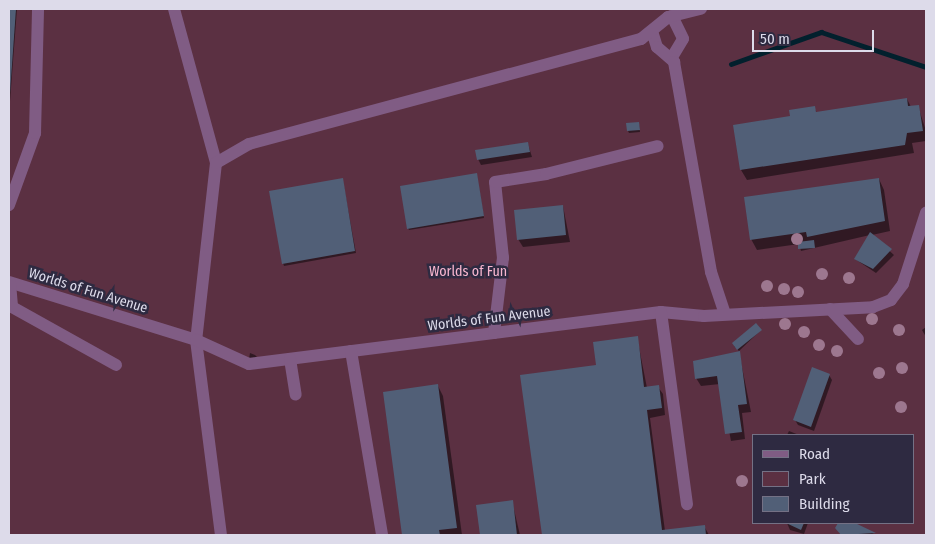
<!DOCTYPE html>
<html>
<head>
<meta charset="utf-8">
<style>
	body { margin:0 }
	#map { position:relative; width:935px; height:544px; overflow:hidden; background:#2e2a41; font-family:"Fira Sans Condensed",sans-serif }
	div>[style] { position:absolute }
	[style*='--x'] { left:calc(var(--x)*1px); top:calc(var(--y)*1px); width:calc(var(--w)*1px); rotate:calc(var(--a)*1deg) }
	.green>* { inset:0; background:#5b3042 }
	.shadow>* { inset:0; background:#0007 }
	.stream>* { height:5px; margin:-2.5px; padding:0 2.5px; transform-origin:2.5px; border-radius:2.5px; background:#02202d }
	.building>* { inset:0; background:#515f77 }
	.minor>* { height:12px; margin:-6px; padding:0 6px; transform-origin:6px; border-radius:6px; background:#805c84 }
	.trees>* { width:12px; height:12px; margin:-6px; border-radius:50%; background:#9d778f }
	span { translate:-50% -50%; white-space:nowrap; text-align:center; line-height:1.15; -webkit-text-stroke:5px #2e2a41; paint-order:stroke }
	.park-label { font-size:14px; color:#f8b6cf }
	.street-label { font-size:14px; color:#dddbea }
	.frame { position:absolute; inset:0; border:10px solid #dddbea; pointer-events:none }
	.legend { position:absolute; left:752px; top:434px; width:162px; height:90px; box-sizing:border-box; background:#2e2a41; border:1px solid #747185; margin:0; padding:6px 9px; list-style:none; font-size:15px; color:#dddbea }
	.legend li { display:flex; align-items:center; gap:10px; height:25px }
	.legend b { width:25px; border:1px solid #747185 }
	.scale { position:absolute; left:752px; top:30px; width:122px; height:22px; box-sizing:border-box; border:2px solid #dddbea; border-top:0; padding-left:6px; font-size:15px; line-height:18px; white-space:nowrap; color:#dddbea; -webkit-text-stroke:4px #2e2a41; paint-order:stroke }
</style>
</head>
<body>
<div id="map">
	<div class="green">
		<div style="clip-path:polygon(evenodd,9px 9px,926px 9px,926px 535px,9px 535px,9px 9px,754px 435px,914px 435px,914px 523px,754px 523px,754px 435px)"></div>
	</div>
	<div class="shadow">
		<div style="clip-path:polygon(9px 9px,17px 9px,9px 114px)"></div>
		<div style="clip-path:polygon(907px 99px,911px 107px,918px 106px,926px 131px,926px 141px,912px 143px,914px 153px,747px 180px,741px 170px,791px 118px,814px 108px,817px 113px)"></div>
		<div style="clip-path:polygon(639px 125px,640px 132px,629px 133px,628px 131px)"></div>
		<div style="clip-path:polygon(528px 144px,532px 157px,481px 165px,478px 159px)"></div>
		<div style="clip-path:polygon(477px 177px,484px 218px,409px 230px,408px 228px)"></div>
		<div style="clip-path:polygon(879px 179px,884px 190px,890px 231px,872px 235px,894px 255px,876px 273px,855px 259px,870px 235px,801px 251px,799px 244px,757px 250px,751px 239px)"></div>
		<div style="clip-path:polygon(343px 182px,356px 253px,284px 266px,283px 263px)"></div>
		<div style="clip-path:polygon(563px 206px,570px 242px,523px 247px,518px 239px)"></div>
		<div style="clip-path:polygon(926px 327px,926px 337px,922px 330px)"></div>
		<div style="clip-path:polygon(761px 330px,739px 351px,734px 346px)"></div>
		<div style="clip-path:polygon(637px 337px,647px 388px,658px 387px,663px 394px,665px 415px,650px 418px,665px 531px,704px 526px,709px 535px,543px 535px,522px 376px,597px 366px)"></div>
		<div style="clip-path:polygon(739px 352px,751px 412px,742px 413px,745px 439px,731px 441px,720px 384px,701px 386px,696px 378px)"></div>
		<div style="clip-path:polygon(250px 353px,255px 355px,257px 357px,249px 359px)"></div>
		<div style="clip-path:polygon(829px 375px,832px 380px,814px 431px,798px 425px,795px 420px)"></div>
		<div style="clip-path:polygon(438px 386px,443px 396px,462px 535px,404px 535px)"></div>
		<div style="clip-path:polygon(789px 431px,799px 435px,787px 435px)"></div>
		<div style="clip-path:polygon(512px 501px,520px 535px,481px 535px,477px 506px)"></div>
		<div style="clip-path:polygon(787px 523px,808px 523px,804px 534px,790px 530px)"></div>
		<div style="clip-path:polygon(840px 523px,852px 523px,876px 535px,843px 535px,837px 528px)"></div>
	</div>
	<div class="stream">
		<div style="--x:731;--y:64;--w:96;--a:-19.6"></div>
		<div style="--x:821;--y:32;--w:111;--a:18.4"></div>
	</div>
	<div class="building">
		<div style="clip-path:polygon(9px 9px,16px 9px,10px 93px,9px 93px)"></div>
		<div style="clip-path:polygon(907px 98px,908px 106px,919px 105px,923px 131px,907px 133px,905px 145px,740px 170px,733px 125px,790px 116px,789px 110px,815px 106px,816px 112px)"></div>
		<div style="clip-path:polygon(639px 122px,640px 130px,627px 131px,626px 123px)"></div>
		<div style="clip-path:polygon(528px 142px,530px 152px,477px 160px,475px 150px)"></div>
		<div style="clip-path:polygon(477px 173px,484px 216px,407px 229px,400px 186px)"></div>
		<div style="clip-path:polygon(343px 178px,355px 251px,282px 264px,269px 191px)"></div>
		<div style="clip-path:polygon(879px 178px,885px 221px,807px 237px,806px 232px,750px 240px,744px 197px)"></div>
		<div style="clip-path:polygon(563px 205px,566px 235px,517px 240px,514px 210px)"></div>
		<div style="clip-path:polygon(870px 232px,892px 249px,873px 269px,854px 259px)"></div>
		<div style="clip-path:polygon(814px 240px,815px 248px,798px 249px,798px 242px)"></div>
		<div style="clip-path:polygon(756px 323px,762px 330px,737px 350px,732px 343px)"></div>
		<div style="clip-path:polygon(638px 336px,644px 387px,659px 385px,662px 408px,647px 410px,662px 530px,705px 525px,706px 535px,542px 535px,520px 375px,596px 365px,593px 342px)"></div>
		<div style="clip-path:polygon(740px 351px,747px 404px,738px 405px,742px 432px,725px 434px,717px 376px,695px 379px,693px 361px)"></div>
		<div style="clip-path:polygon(812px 367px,830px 374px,811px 427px,793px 420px)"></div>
		<div style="clip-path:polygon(438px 384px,457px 528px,439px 530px,440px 535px,402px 535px,383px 392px)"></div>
		<div style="clip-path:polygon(513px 500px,517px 535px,480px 535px,476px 505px)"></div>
		<div style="clip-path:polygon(786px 523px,804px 523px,801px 530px)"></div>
		<div style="clip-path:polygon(838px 523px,855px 523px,876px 533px,841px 535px,835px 528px)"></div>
	</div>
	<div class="minor">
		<div style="--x:174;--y:9;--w:160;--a:74.7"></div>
		<div style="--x:216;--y:163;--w:178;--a:96.4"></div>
		<div style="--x:196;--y:340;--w:197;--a:82.7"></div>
		<div style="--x:672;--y:16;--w:25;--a:64"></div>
		<div style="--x:683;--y:39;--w:21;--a:121"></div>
		<div style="--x:652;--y:31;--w:17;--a:73"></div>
		<div style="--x:657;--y:47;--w:23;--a:41"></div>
		<div style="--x:674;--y:62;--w:213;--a:80"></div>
		<div style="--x:711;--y:272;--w:44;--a:71.6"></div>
		<div style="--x:216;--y:163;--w:38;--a:-30"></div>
		<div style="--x:249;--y:144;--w:406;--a:-15"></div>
		<div style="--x:641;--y:39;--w:35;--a:-39"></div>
		<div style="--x:668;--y:17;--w:34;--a:-14"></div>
		<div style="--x:9;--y:205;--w:77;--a:-70.1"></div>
		<div style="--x:35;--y:133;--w:124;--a:-88.6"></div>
		<div style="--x:9;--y:282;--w:196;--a:17.2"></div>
		<div style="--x:196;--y:340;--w:58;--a:24.4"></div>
		<div style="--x:249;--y:364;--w:415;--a:-7.2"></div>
		<div style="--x:661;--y:312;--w:43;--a:5.3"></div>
		<div style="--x:704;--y:316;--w:169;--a:-3"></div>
		<div style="--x:873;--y:307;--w:19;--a:-21"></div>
		<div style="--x:891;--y:300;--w:20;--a:-53"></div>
		<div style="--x:903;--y:284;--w:75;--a:-72.1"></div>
		<div style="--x:10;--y:283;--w:24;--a:85"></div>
		<div style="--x:12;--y:307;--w:119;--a:29.1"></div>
		<div style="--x:830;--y:309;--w:41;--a:47"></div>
		<div style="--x:661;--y:312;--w:194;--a:82.3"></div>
		<div style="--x:494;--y:333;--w:76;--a:-83.2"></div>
		<div style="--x:503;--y:258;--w:76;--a:-96"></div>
		<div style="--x:495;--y:182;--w:52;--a:-8.9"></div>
		<div style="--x:546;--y:174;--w:115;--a:-14"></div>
		<div style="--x:351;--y:351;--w:187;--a:80.4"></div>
		<div style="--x:290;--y:359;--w:36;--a:81"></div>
	</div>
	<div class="trees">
		<div style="left:797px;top:239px"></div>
		<div style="left:822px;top:274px"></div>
		<div style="left:849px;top:278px"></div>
		<div style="left:767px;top:286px"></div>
		<div style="left:784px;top:289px"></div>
		<div style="left:798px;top:292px"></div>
		<div style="left:872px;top:319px"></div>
		<div style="left:785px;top:324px"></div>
		<div style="left:899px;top:330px"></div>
		<div style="left:804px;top:332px"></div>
		<div style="left:819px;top:345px"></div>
		<div style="left:837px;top:351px"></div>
		<div style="left:902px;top:368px"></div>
		<div style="left:879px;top:373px"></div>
		<div style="left:901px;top:407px"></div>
		<div style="left:742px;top:481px"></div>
	</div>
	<div class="park-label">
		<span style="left:468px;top:272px">Worlds of Fun</span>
	</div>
	<div class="street-label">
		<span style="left:88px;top:291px;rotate:17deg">Worlds of Fun Avenue</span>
		<span style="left:489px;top:319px;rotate:-7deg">Worlds of Fun Avenue</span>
	</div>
	<div class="frame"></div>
	<ul class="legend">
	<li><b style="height:6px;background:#805c84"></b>Road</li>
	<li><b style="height:14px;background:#5b3042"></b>Park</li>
	<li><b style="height:14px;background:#515f77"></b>Building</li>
	</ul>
	<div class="scale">50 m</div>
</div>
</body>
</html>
